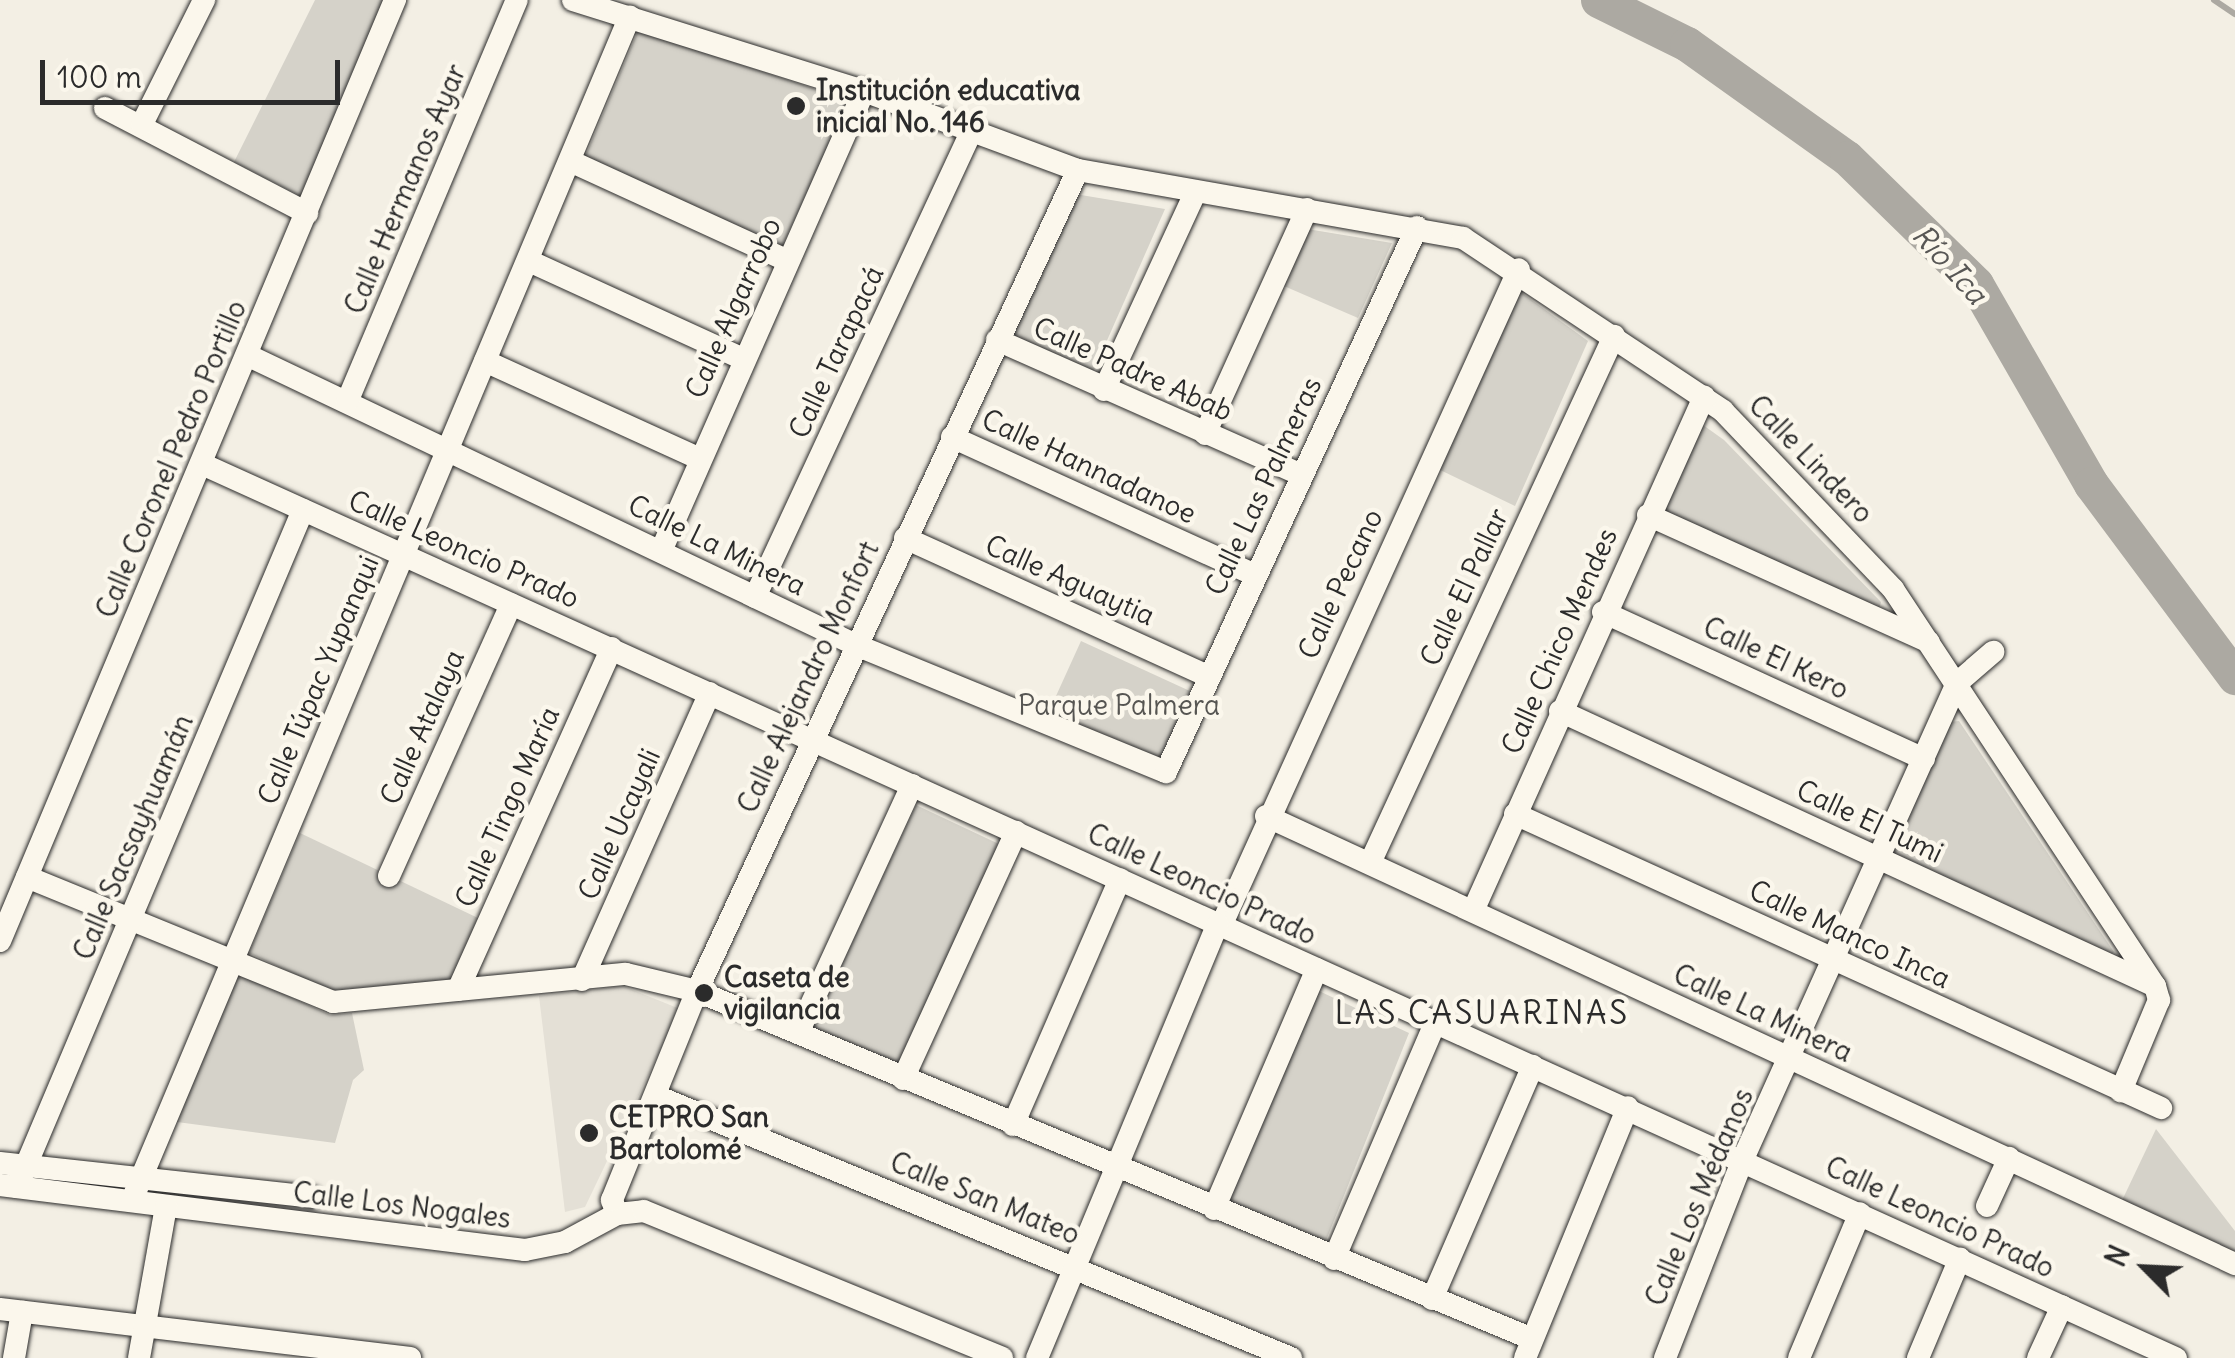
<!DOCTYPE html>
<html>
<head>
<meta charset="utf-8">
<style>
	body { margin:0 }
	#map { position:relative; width:2235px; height:1358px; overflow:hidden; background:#f3efe4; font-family:Delius,sans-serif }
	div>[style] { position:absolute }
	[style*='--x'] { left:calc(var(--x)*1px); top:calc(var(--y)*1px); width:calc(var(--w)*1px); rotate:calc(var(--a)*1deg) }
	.built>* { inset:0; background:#e4e0d6 }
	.green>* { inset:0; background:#d5d2c9 }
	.stream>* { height:6px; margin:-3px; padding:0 3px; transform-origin:3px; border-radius:3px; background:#aca9a2 }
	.river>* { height:35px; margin:-17.5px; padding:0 17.5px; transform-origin:17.5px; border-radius:17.5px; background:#aca9a2 }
	.roads { filter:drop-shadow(0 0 2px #2b2b2b) drop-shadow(0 0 2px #2b2b2b) }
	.minor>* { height:22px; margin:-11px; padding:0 11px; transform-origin:11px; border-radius:11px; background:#fbf7ec }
	.dots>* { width:28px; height:28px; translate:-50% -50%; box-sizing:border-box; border:5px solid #fbf7ec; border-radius:50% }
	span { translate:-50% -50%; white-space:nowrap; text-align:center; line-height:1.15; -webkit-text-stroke:9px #fbf7ec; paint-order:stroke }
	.poi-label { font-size:28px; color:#2b2b2b; font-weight:700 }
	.left { translate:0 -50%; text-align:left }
	.street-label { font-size:28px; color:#2b2b2b }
	.park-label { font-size:28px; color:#565552 }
	.water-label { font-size:30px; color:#585755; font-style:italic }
	.quarter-label { font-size:32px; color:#2b2b2b; letter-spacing:2.5px }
	.north { position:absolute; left:2095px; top:1218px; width:100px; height:100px; -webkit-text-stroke:8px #fbf7ec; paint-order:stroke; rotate:294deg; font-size:28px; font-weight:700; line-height:40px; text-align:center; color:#2b2b2b }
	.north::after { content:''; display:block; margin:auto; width:35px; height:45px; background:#2b2b2b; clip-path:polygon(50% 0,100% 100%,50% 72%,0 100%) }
	.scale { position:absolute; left:40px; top:60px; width:300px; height:45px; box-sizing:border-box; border:5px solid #2b2b2b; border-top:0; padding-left:12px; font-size:30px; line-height:35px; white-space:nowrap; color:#2b2b2b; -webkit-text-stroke:8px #fbf7ec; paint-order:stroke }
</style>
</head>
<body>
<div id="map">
	<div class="built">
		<div style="clip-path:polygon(623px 986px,680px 1009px,585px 1207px,565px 1212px,539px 996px)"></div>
	</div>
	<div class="green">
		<div style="clip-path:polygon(315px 0,384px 0,302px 197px,234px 162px)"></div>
		<div style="clip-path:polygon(638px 31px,849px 100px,782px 247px,585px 157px)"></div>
		<div style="clip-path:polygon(1069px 193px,1165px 209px,1090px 379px,1005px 339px)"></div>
		<div style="clip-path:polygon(1301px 228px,1392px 243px,1358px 318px,1277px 283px)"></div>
		<div style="clip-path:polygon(1519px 291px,1588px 341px,1515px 506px,1436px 468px)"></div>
		<div style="clip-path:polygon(1696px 420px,1724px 440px,1881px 602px,1879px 610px,1655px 515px)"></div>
		<div style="clip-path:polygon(1081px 641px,1192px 692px,1155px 768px,1046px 718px)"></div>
		<div style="clip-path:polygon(1959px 721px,2114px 952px,2108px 958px,1886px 861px,1950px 722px)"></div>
		<div style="clip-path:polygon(916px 805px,1001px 845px,896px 1074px,808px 1038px)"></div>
		<div style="clip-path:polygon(300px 833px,478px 918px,450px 981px,335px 993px,249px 953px)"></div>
		<div style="clip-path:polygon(247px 977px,330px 1015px,352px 1013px,364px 1070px,353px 1080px,335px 1143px,177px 1122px,236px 978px)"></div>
		<div style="clip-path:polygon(1319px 991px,1409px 1033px,1321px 1253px,1221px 1210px)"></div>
		<div style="clip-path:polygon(2156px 1129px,2235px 1231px,2235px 1267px,2117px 1211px)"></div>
	</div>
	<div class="stream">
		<div style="--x:2214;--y:0;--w:25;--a:34"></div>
	</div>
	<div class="river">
		<div style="--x:1598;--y:0;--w:99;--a:26.3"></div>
		<div style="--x:1687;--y:44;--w:196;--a:35.5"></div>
		<div style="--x:1847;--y:158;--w:180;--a:44.3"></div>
		<div style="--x:1976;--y:284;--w:231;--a:60.1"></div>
		<div style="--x:2091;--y:484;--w:241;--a:53.3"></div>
	</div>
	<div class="roads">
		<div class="minor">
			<div style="--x:573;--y:0;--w:305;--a:17.4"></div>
			<div style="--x:864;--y:91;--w:228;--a:20.3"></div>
			<div style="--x:1078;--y:170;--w:391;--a:10"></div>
			<div style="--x:1463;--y:238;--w:312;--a:33.6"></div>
			<div style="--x:1723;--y:411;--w:246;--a:46.3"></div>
			<div style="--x:1893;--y:589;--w:476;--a:56.6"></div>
			<div style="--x:2155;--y:986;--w:15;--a:74"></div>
			<div style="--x:2159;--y:1000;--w:99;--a:112.7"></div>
			<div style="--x:105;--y:108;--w:228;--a:27.5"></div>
			<div style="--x:142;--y:124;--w:139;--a:-63.4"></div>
			<div style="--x:570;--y:161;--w:240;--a:24.6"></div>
			<div style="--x:529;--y:261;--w:235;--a:24.6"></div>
			<div style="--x:997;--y:340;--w:331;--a:23.9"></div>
			<div style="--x:249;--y:356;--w:672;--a:25.46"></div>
			<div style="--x:856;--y:645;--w:335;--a:22.3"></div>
			<div style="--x:1166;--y:772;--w:600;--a:-65.27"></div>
			<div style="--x:485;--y:361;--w:234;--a:24.5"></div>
			<div style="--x:1104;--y:390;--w:217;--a:-65.2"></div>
			<div style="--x:347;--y:402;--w:436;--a:-67.1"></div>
			<div style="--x:1205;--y:434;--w:247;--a:-65.6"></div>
			<div style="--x:952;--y:437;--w:333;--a:24.5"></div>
			<div style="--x:202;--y:464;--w:2167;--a:24.37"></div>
			<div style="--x:1648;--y:515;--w:308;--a:24.3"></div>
			<div style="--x:905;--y:538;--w:335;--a:24.5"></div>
			<div style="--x:661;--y:551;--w:503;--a:-66.19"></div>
			<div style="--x:755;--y:597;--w:513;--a:-65.08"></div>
			<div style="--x:1603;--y:612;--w:353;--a:24.6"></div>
			<div style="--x:1560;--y:711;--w:655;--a:24.81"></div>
			<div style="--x:1515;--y:814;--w:710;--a:24.47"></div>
			<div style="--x:1266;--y:816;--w:1068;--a:24.81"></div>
			<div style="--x:1370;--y:863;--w:581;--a:-65.16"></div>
			<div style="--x:389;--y:876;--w:298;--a:-65.8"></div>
			<div style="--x:27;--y:877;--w:331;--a:22.2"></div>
			<div style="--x:333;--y:1002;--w:294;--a:-5.5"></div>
			<div style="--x:626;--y:974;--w:73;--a:13.5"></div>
			<div style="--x:697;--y:991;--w:905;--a:22.62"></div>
			<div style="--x:1473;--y:911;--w:564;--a:-65.8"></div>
			<div style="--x:1221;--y:926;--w:721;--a:-65.6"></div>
			<div style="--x:0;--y:941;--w:1021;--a:-67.23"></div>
			<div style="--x:582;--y:980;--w:314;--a:-66"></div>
			<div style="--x:458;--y:990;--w:375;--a:-65.8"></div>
			<div style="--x:798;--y:1033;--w:273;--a:-65.3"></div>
			<div style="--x:903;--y:1079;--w:272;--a:-65.4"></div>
			<div style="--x:656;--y:1096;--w:687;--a:22.42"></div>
			<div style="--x:1013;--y:1125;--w:268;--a:-66.5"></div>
			<div style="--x:0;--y:1163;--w:314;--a:6.2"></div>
			<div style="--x:0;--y:1185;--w:529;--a:7.06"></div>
			<div style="--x:525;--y:1250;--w:41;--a:-11.3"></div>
			<div style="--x:565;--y:1242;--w:59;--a:-28.3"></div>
			<div style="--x:617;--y:1214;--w:27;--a:-6"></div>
			<div style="--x:644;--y:1211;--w:387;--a:22.3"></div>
			<div style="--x:17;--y:1187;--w:735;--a:-67.1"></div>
			<div style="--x:132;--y:1200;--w:1284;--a:-67.19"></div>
			<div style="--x:1987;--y:1206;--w:53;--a:-65.4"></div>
			<div style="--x:1214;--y:1209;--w:261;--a:-66.8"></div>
			<div style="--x:617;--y:1214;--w:15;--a:-110"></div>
			<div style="--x:612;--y:1200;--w:226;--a:-67.9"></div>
			<div style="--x:697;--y:991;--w:905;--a:-65.11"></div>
			<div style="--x:1334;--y:1259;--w:257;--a:-66.8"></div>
			<div style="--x:1432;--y:1299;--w:254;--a:-66.6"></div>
			<div style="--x:0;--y:1309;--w:413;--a:6.8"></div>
			<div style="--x:14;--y:1358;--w:47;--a:-80.1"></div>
			<div style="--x:139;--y:1358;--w:154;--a:-79.9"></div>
			<div style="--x:1037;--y:1358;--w:470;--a:-67.4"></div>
			<div style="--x:1525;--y:1358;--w:271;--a:-67.7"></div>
			<div style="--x:1665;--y:1358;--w:214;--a:-68.6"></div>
			<div style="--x:1743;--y:1159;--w:522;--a:-65.79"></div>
			<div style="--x:1957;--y:683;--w:48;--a:-40.7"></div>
			<div style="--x:1799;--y:1358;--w:157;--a:-67.2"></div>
			<div style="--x:1918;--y:1358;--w:108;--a:-67.2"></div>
			<div style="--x:2038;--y:1358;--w:57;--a:-65.2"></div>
		</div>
	</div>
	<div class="dots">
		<div style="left:796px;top:106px;background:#2b2b2b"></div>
		<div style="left:704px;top:993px;background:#2b2b2b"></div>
		<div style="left:589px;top:1133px;background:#2b2b2b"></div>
	</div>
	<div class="poi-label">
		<span class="left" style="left:816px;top:106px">Institución educativa<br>inicial No. 146</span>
		<span class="left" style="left:724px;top:993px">Caseta de<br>vigilancia</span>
		<span class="left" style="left:609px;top:1133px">CETPRO San<br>Bartolomé</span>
	</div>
	<div class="street-label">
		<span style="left:405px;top:189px;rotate:-67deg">Calle Hermanos Ayar</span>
		<span style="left:733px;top:308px;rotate:-66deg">Calle Algarrobo</span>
		<span style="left:836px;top:352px;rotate:-65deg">Calle Tarapacá</span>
		<span style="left:1133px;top:369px;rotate:24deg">Calle Padre Abab</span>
		<span style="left:171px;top:459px;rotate:-67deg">Calle Coronel Pedro Portillo</span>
		<span style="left:1811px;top:459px;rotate:46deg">Calle Lindero</span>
		<span style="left:1089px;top:466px;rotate:25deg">Calle Hannadanoe</span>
		<span style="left:1263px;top:486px;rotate:-65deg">Calle Las Palmeras</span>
		<span style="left:717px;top:545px;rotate:26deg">Calle La Minera</span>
		<span style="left:464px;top:549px;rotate:24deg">Calle Leoncio Prado</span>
		<span style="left:1070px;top:580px;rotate:24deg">Calle Aguaytia</span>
		<span style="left:1340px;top:584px;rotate:-65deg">Calle Pecano</span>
		<span style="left:1464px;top:587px;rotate:-65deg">Calle El Pallar</span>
		<span style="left:1559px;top:641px;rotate:-66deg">Calle Chico Mendes</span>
		<span style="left:1776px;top:658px;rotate:25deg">Calle El Kero</span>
		<span style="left:808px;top:677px;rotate:-65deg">Calle Alejandro Monfort</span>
		<span style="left:318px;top:680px;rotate:-67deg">Calle Túpac Yupanqui</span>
		<span style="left:422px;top:727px;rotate:-66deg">Calle Atalaya</span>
		<span style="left:507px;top:807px;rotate:-66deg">Calle Tingo María</span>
		<span style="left:1870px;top:821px;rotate:25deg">Calle El Tumi</span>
		<span style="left:619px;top:824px;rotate:-66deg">Calle Ucayali</span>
		<span style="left:133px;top:837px;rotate:-67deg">Calle Sacsayhuamán</span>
		<span style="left:1202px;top:884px;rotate:25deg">Calle Leoncio Prado</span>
		<span style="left:1850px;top:934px;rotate:25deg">Calle Manco Inca</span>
		<span style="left:1763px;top:1013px;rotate:25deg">Calle La Minera</span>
		<span style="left:1699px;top:1197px;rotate:-67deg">Calle Los Médanos</span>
		<span style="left:985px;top:1198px;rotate:22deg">Calle San Mateo</span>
		<span style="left:402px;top:1205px;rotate:7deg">Calle Los Nogales</span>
		<span style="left:1940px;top:1217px;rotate:25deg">Calle Leoncio Prado</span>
	</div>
	<div class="park-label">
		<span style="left:1119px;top:705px">Parque Palmera</span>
	</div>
	<div class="water-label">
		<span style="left:1950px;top:264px;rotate:48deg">Río Ica</span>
	</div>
	<div class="quarter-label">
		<span style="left:1482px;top:1013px">LAS CASUARINAS</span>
	</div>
	<div class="north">N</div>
	<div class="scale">100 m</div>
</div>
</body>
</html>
